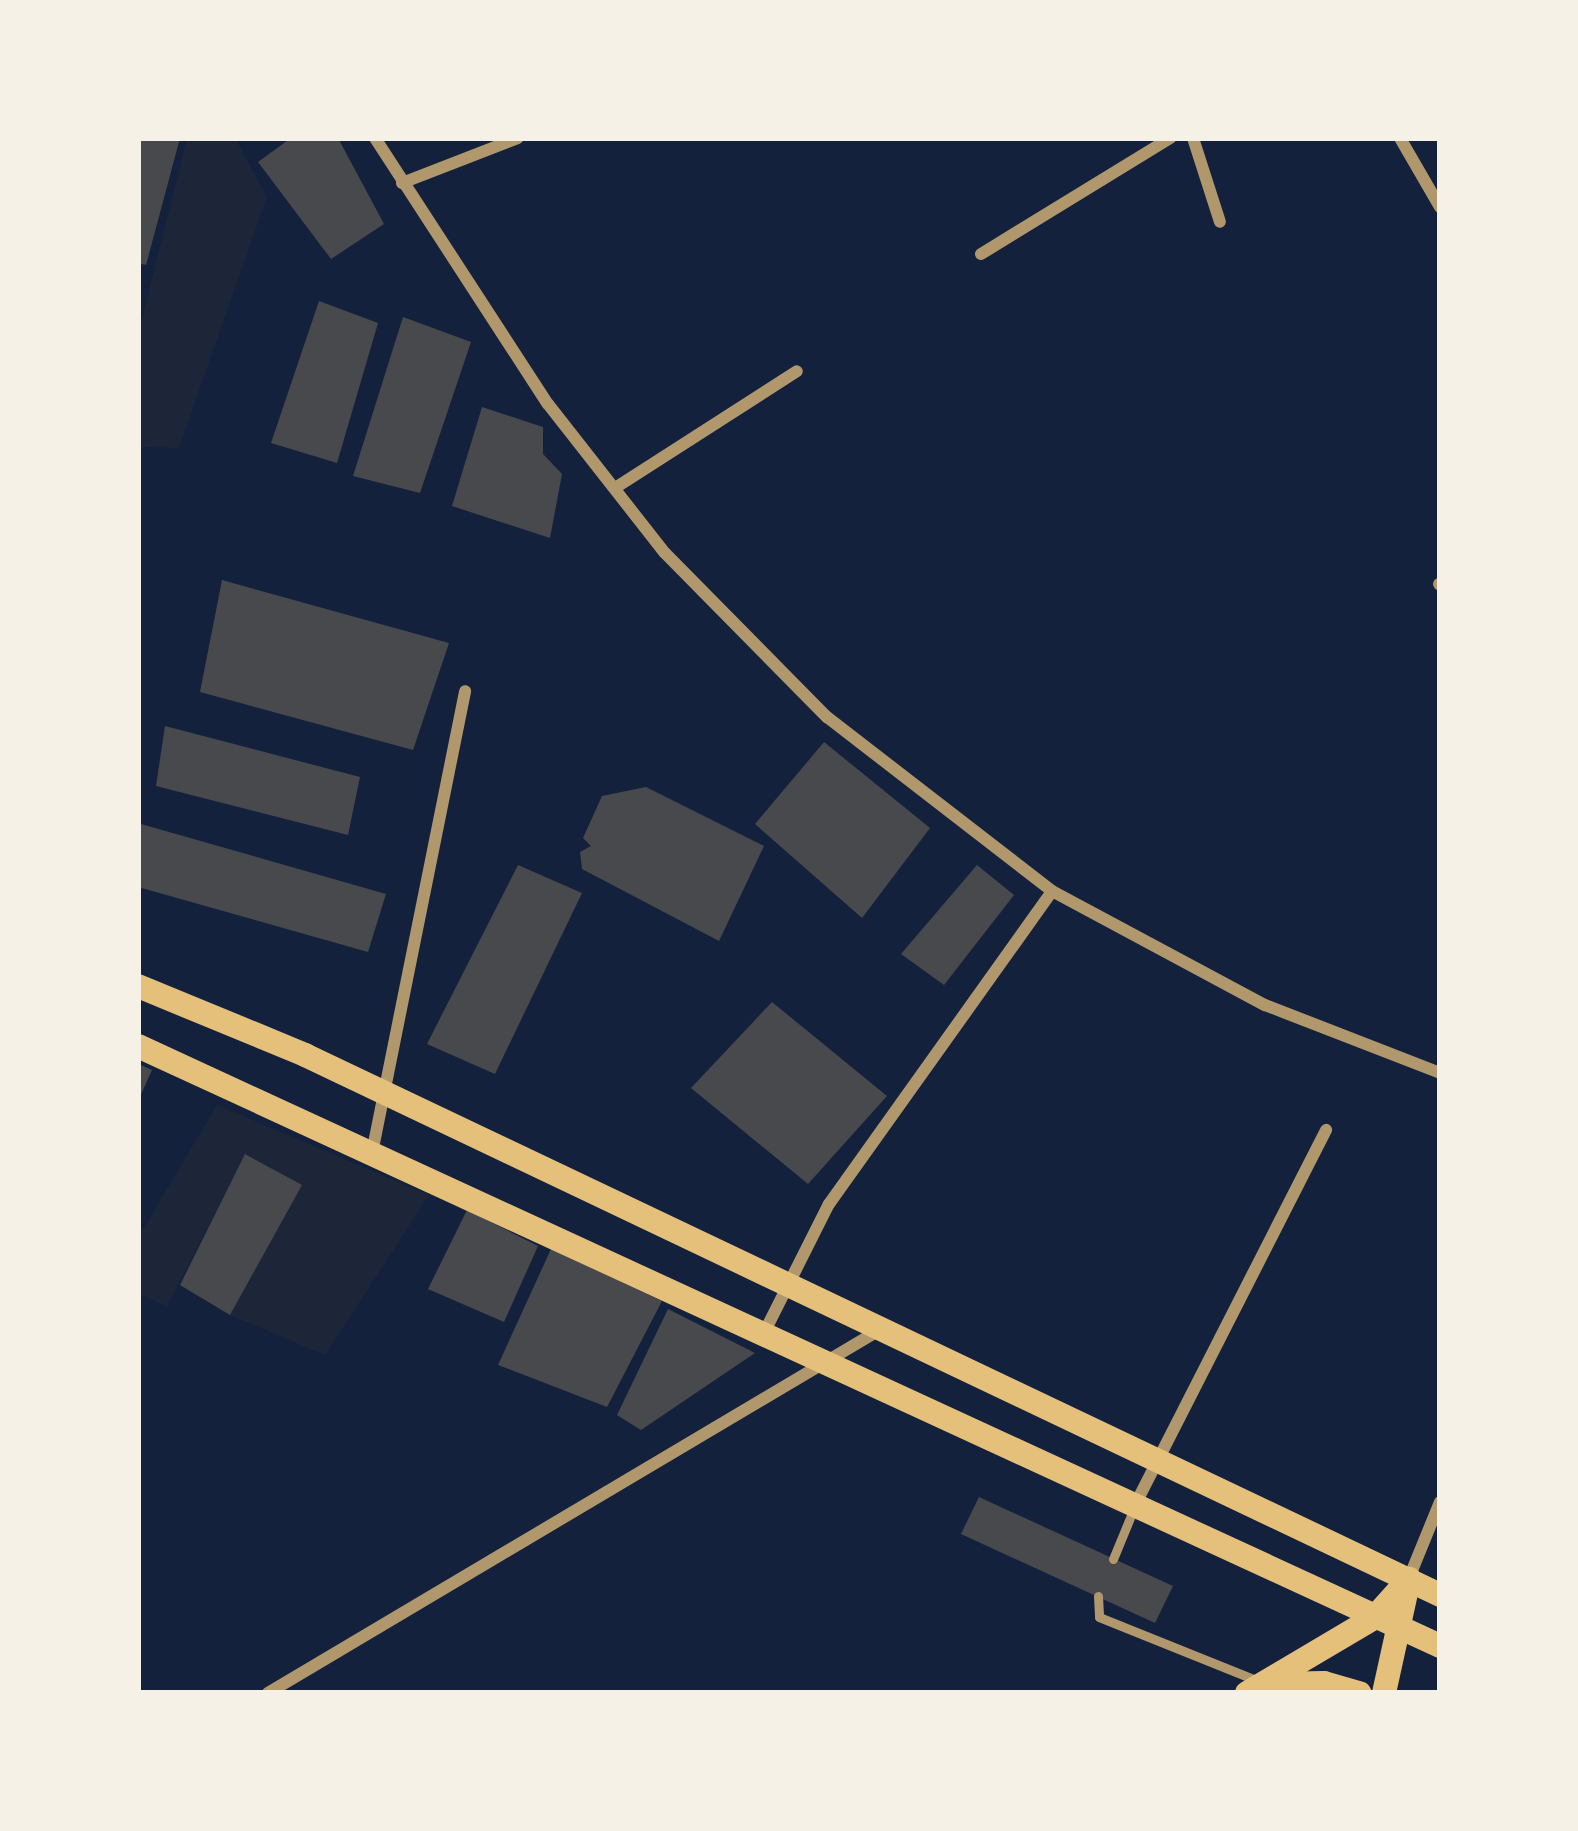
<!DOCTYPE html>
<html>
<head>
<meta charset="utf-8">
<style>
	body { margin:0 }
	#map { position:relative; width:1578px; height:1831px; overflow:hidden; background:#14213d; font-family:"Titillium Web",sans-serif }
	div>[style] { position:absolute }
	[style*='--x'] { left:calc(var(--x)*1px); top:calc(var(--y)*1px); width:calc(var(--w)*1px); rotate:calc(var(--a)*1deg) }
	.green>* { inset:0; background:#1d2539 }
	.building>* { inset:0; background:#48494c }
	.service>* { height:9px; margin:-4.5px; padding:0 4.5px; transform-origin:4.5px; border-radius:4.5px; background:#b1986c }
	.minor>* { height:12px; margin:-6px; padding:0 6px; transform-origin:6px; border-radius:6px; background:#b1986c }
	.secondary>* { height:24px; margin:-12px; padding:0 12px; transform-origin:12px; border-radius:12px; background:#e5c07b }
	span { translate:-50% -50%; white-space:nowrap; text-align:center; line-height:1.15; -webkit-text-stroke:9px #f6f1e7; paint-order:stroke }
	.frame { position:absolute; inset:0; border:141px solid #f6f1e7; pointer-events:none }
</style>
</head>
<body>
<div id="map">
	<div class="green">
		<div style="clip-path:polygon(187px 138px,235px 138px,267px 197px,179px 448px,138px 447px,138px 335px)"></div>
		<div style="clip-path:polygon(217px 1105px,429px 1195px,325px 1355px,230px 1315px,301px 1186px,246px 1154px,167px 1306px,138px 1294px,138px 1238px)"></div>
	</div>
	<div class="building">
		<div style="clip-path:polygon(138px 138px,180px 138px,146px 265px,138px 263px)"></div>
		<div style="clip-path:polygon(291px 138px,338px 138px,384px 224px,331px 259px,258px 162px)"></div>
		<div style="clip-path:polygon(319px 301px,378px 323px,337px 463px,271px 443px)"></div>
		<div style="clip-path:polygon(403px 317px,471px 342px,420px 493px,353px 476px)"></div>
		<div style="clip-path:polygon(482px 407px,543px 427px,543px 454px,562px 474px,550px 538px,452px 506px)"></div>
		<div style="clip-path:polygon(222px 580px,449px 643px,413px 750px,200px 692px)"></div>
		<div style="clip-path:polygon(165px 726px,360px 777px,348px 835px,156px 786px)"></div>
		<div style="clip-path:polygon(824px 742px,930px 828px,862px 918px,755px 824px)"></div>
		<div style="clip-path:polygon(646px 787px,764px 846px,719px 941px,582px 869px,580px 852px,591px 846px,583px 838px,602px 796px)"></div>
		<div style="clip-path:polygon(141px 824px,386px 894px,368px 952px,138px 887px)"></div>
		<div style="clip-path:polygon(518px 865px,582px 893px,495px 1074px,427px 1044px)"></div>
		<div style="clip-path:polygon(977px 865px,1014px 895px,944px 985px,901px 954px)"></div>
		<div style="clip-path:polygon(772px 1002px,887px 1096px,808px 1184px,691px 1088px)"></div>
		<div style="clip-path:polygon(138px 1064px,152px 1070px,138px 1101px)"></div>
		<div style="clip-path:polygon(245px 1154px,302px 1185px,230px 1315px,180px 1285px)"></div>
		<div style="clip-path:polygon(467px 1210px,538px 1246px,504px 1322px,428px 1289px)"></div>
		<div style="clip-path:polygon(551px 1249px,662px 1301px,607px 1407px,498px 1365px)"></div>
		<div style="clip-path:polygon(668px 1309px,755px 1353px,641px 1430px,617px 1415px)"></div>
		<div style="clip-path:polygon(979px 1497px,1173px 1586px,1155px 1623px,961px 1534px)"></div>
	</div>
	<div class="service">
		<div style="--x:1113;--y:1559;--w:55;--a:-67.6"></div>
		<div style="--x:1098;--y:1596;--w:21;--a:87"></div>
		<div style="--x:1099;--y:1617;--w:169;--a:21.9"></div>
	</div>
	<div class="minor">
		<div style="--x:375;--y:138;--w:317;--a:57"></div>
		<div style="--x:548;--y:404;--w:189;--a:51.9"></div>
		<div style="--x:665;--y:553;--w:231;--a:45.4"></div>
		<div style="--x:827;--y:717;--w:284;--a:37.7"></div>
		<div style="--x:1052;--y:891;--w:242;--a:28.2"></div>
		<div style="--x:1265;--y:1005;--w:188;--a:21.2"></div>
		<div style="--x:1193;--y:138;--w:88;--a:72.2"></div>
		<div style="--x:1400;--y:138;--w:80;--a:59.9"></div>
		<div style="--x:402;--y:183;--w:124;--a:-21.2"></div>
		<div style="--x:981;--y:254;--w:222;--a:-31.5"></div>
		<div style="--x:615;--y:488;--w:216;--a:-32.7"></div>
		<div style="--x:1439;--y:584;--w:1;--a:45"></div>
		<div style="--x:373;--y:1148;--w:466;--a:-78.6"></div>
		<div style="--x:766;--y:1329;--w:140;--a:-63.3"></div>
		<div style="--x:829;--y:1204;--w:384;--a:-54.5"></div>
		<div style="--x:1135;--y:1505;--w:421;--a:-63"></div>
		<div style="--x:1409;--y:1578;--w:82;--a:-67.8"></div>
		<div style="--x:268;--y:1693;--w:713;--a:-30.7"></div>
	</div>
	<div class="secondary">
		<div style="--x:138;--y:986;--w:181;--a:22.4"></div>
		<div style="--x:305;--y:1055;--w:1257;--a:25.44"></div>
		<div style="--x:138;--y:1046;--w:1434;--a:24.74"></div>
		<div style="--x:1268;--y:1684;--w:56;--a:-1"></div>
		<div style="--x:1324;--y:1683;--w:37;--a:16"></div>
		<div style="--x:1247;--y:1693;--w:147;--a:-30.6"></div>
		<div style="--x:1374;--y:1618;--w:52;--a:-48.1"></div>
		<div style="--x:1384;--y:1693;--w:117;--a:-77.6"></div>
	</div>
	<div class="frame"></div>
</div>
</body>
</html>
